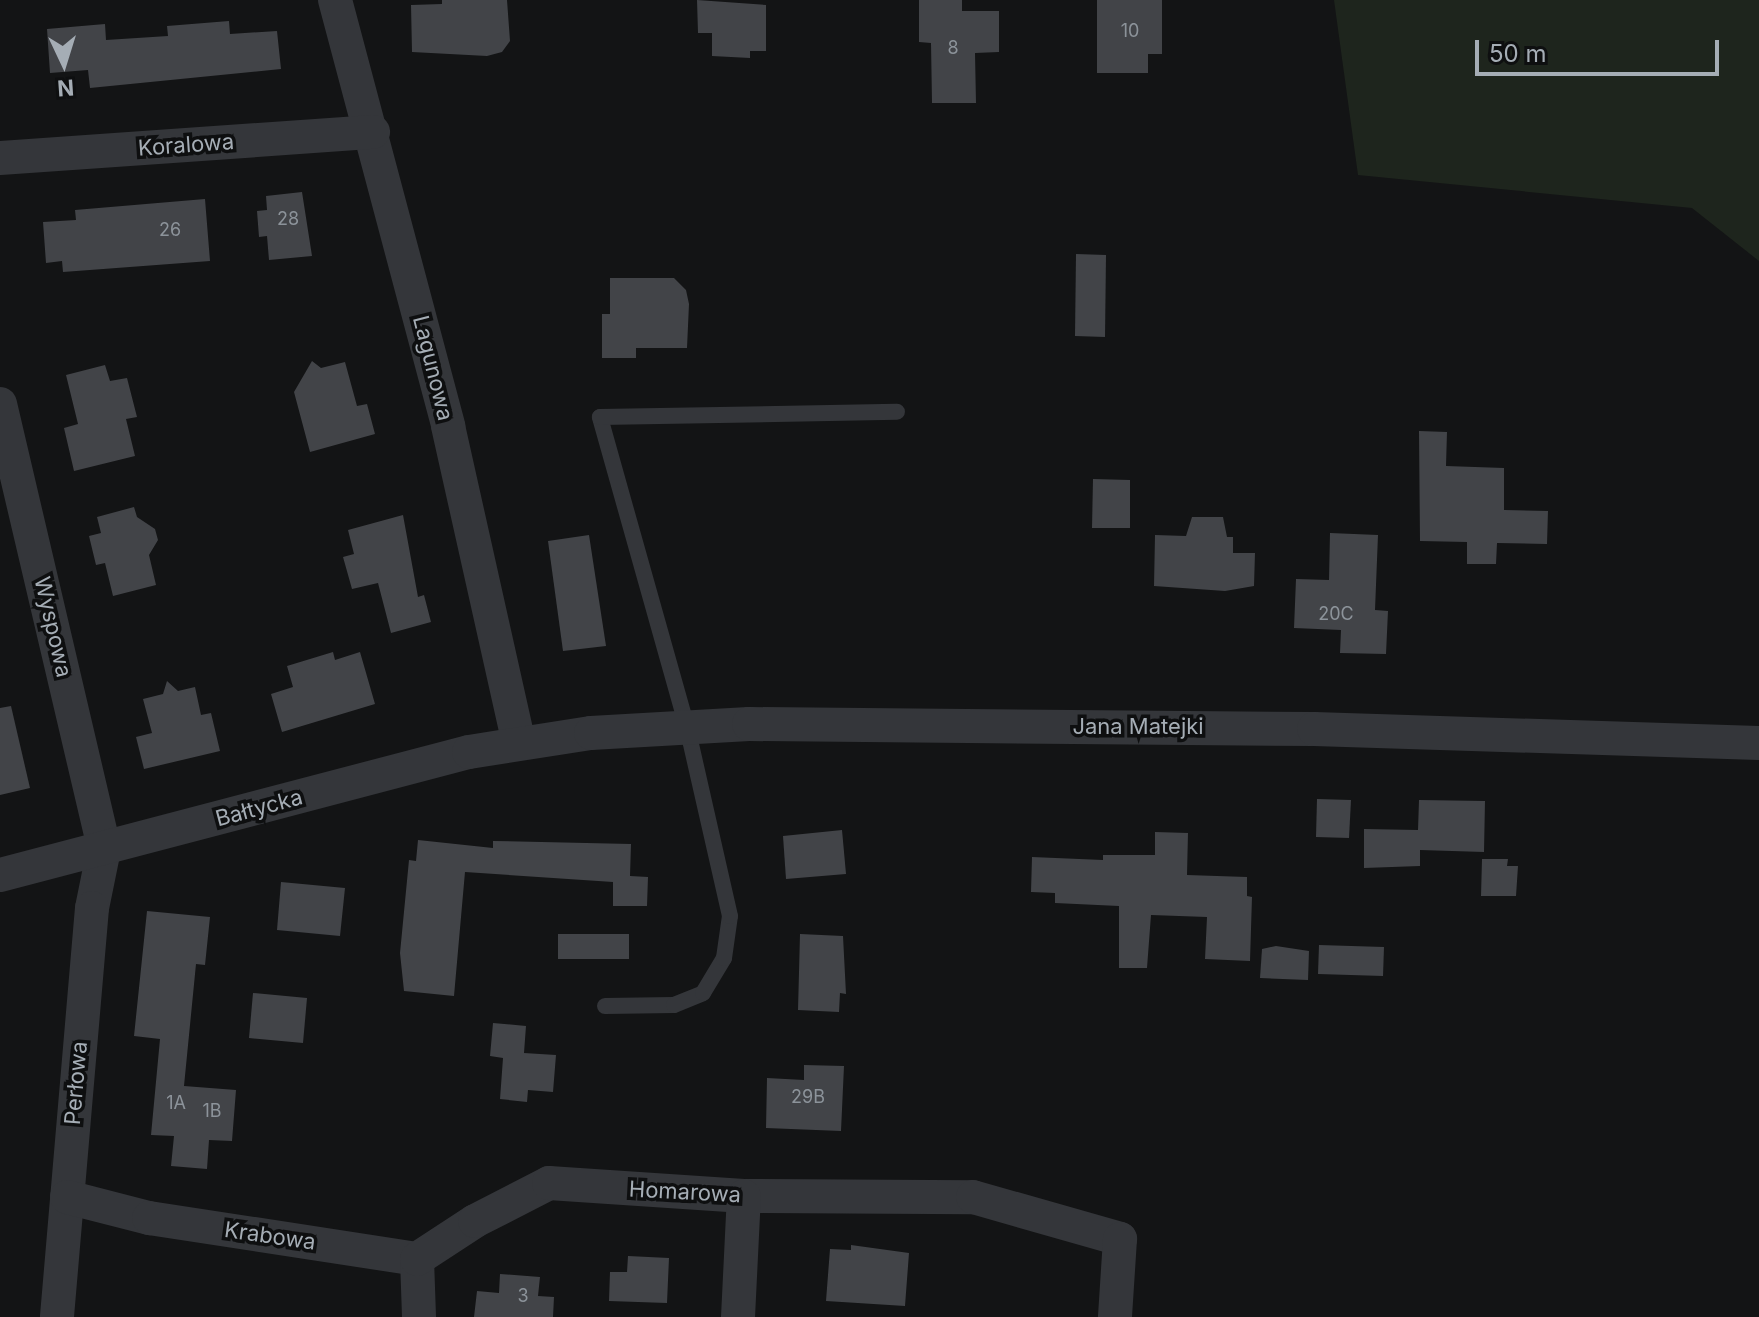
<!DOCTYPE html>
<html>
<head>
<meta charset="utf-8">
<style>
	body { margin:0 }
	#map { position:relative; width:1759px; height:1317px; overflow:hidden; background:#131415; font-family:Inter,sans-serif }
	div>[style] { position:absolute }
	[style*='--x'] { left:calc(var(--x)*1px); top:calc(var(--y)*1px); width:calc(var(--w)*1px); rotate:calc(var(--a)*1deg) }
	.green>* { inset:0; background:#1e251d }
	.building>* { inset:0; background:#424448 }
	.service>* { height:16px; margin:-8px; padding:0 8px; transform-origin:8px; border-radius:8px; background:#34363a }
	.minor>* { height:34px; margin:-17px; padding:0 17px; transform-origin:17px; border-radius:17px; background:#34363a }
	span { translate:-50% -50%; white-space:nowrap; text-align:center; line-height:1.15; -webkit-text-stroke:7px #0e0f10; paint-order:stroke }
	.number-label { font-size:18px; color:#8c939a }
	.number-label span { -webkit-text-stroke-width:0 }
	.street-label { font-size:22px; color:#a5adb5 }
	.north { position:absolute; left:24px; top:24px; width:80px; height:80px; -webkit-text-stroke:6px #0e0f10; paint-order:stroke; rotate:176deg; font-size:22px; font-weight:700; line-height:32px; text-align:center; color:#a5adb5 }
	.north::after { content:''; display:block; margin:auto; width:28px; height:36px; background:#a5adb5; clip-path:polygon(50% 0,100% 100%,50% 72%,0 100%) }
	.scale { position:absolute; left:1475px; top:40px; width:244px; height:36px; box-sizing:border-box; border:4px solid #a5adb5; border-top:0; padding-left:10px; font-size:24px; line-height:28px; white-space:nowrap; color:#a5adb5; -webkit-text-stroke:6px #0e0f10; paint-order:stroke }
</style>
</head>
<body>
<div id="map">
	<div class="green">
		<div style="clip-path:polygon(1334px 0,1759px 0,1759px 261px,1692px 208px,1358px 175px)"></div>
	</div>
	<div class="building">
		<div style="clip-path:polygon(442px 0,507px 0,510px 41px,502px 52px,487px 56px,412px 52px,411px 5px,442px 4px)"></div>
		<div style="clip-path:polygon(697px 0,766px 5px,766px 51px,750px 51px,750px 58px,712px 56px,712px 33px,698px 33px)"></div>
		<div style="clip-path:polygon(919px 0,962px 0,962px 11px,999px 11px,999px 52px,975px 53px,976px 103px,932px 103px,931px 43px,919px 42px)"></div>
		<div style="clip-path:polygon(1097px 0,1162px 0,1162px 54px,1148px 54px,1148px 73px,1097px 73px)"></div>
		<div style="clip-path:polygon(229px 21px,230px 34px,277px 31px,281px 69px,90px 88px,88px 70px,50px 73px,47px 29px,105px 24px,106px 40px,168px 36px,167px 26px)"></div>
		<div style="clip-path:polygon(302px 192px,312px 256px,269px 260px,267px 236px,259px 237px,257px 211px,267px 210px,266px 196px)"></div>
		<div style="clip-path:polygon(205px 199px,210px 261px,63px 272px,62px 261px,46px 263px,43px 222px,76px 220px,75px 210px)"></div>
		<div style="clip-path:polygon(1076px 254px,1106px 255px,1105px 337px,1075px 336px)"></div>
		<div style="clip-path:polygon(610px 278px,674px 278px,686px 290px,689px 304px,687px 348px,636px 348px,636px 358px,602px 358px,602px 314px,610px 314px)"></div>
		<div style="clip-path:polygon(312px 361px,321px 368px,345px 362px,357px 406px,367px 404px,375px 434px,310px 452px,294px 392px)"></div>
		<div style="clip-path:polygon(105px 365px,110px 381px,127px 378px,137px 417px,126px 419px,135px 456px,74px 471px,64px 428px,78px 424px,66px 375px)"></div>
		<div style="clip-path:polygon(1419px 431px,1447px 432px,1446px 466px,1504px 468px,1504px 510px,1548px 511px,1547px 544px,1497px 543px,1496px 564px,1467px 564px,1467px 542px,1420px 541px)"></div>
		<div style="clip-path:polygon(1093px 479px,1130px 480px,1130px 528px,1092px 528px)"></div>
		<div style="clip-path:polygon(134px 507px,137px 517px,155px 529px,158px 540px,149px 555px,156px 585px,113px 596px,105px 563px,96px 565px,89px 536px,101px 533px,97px 517px)"></div>
		<div style="clip-path:polygon(403px 515px,418px 597px,424px 595px,431px 622px,391px 633px,378px 583px,352px 589px,343px 557px,354px 554px,348px 530px)"></div>
		<div style="clip-path:polygon(1192px 517px,1223px 517px,1227px 537px,1233px 537px,1233px 553px,1255px 553px,1254px 586px,1225px 591px,1154px 586px,1155px 535px,1186px 536px)"></div>
		<div style="clip-path:polygon(1330px 533px,1378px 535px,1375px 610px,1388px 611px,1386px 654px,1340px 653px,1341px 630px,1294px 628px,1296px 579px,1329px 580px)"></div>
		<div style="clip-path:polygon(589px 535px,606px 646px,563px 651px,548px 541px)"></div>
		<div style="clip-path:polygon(333px 652px,335px 660px,360px 652px,375px 704px,282px 732px,271px 694px,293px 687px,287px 666px)"></div>
		<div style="clip-path:polygon(167px 681px,178px 691px,195px 687px,201px 715px,211px 713px,220px 751px,144px 769px,136px 737px,152px 733px,143px 699px,163px 694px)"></div>
		<div style="clip-path:polygon(11px 706px,30px 788px,0 795px,0 708px)"></div>
		<div style="clip-path:polygon(1317px 799px,1351px 800px,1349px 838px,1316px 837px)"></div>
		<div style="clip-path:polygon(1419px 800px,1485px 801px,1484px 852px,1420px 850px,1420px 866px,1364px 868px,1364px 829px,1418px 830px)"></div>
		<div style="clip-path:polygon(842px 830px,846px 874px,786px 879px,783px 836px)"></div>
		<div style="clip-path:polygon(1155px 832px,1188px 833px,1187px 875px,1247px 877px,1247px 896px,1252px 897px,1250px 961px,1205px 959px,1207px 917px,1151px 915px,1147px 968px,1119px 968px,1119px 906px,1055px 903px,1055px 893px,1031px 892px,1032px 857px,1103px 860px,1103px 855px,1155px 855px)"></div>
		<div style="clip-path:polygon(418px 840px,493px 848px,493px 841px,631px 844px,630px 876px,648px 877px,647px 906px,613px 906px,613px 882px,465px 872px,454px 996px,404px 991px,400px 953px,409px 860px,416px 861px)"></div>
		<div style="clip-path:polygon(1482px 859px,1508px 859px,1507px 866px,1518px 866px,1516px 896px,1481px 896px)"></div>
		<div style="clip-path:polygon(281px 882px,345px 888px,340px 936px,277px 930px)"></div>
		<div style="clip-path:polygon(147px 911px,210px 917px,205px 965px,196px 964px,184px 1086px,236px 1090px,232px 1141px,209px 1140px,207px 1169px,171px 1166px,174px 1136px,151px 1135px,160px 1039px,134px 1036px)"></div>
		<div style="clip-path:polygon(558px 934px,629px 934px,629px 959px,558px 959px)"></div>
		<div style="clip-path:polygon(800px 934px,843px 936px,846px 994px,840px 993px,839px 1012px,798px 1010px)"></div>
		<div style="clip-path:polygon(1319px 945px,1384px 947px,1383px 976px,1318px 974px)"></div>
		<div style="clip-path:polygon(1276px 946px,1309px 951px,1308px 980px,1260px 978px,1262px 949px)"></div>
		<div style="clip-path:polygon(253px 993px,307px 998px,303px 1043px,249px 1038px)"></div>
		<div style="clip-path:polygon(493px 1023px,526px 1026px,524px 1053px,556px 1055px,553px 1092px,528px 1090px,527px 1102px,500px 1099px,503px 1058px,490px 1056px)"></div>
		<div style="clip-path:polygon(804px 1065px,844px 1066px,841px 1131px,766px 1128px,767px 1078px,804px 1080px)"></div>
		<div style="clip-path:polygon(851px 1245px,909px 1253px,905px 1306px,826px 1301px,830px 1249px,851px 1250px)"></div>
		<div style="clip-path:polygon(628px 1256px,669px 1258px,667px 1303px,609px 1301px,610px 1272px,627px 1272px)"></div>
		<div style="clip-path:polygon(500px 1274px,540px 1277px,538px 1296px,554px 1297px,553px 1317px,474px 1317px,477px 1291px,499px 1293px)"></div>
	</div>
	<div class="service">
		<div style="--x:605;--y:1006;--w:69;--a:-0.8"></div>
		<div style="--x:674;--y:1005;--w:31;--a:-22"></div>
		<div style="--x:703;--y:993;--w:41;--a:-59"></div>
		<div style="--x:724;--y:958;--w:42;--a:-81.9"></div>
		<div style="--x:730;--y:916;--w:194;--a:-102.8"></div>
		<div style="--x:687;--y:727;--w:322;--a:-105.7"></div>
		<div style="--x:600;--y:417;--w:297;--a:-1"></div>
	</div>
	<div class="minor">
		<div style="--x:335;--y:0;--w:441;--a:75.1"></div>
		<div style="--x:448;--y:426;--w:322;--a:77.4"></div>
		<div style="--x:0;--y:158;--w:374;--a:-4"></div>
		<div style="--x:0;--y:404;--w:457;--a:76.8"></div>
		<div style="--x:104;--y:849;--w:60;--a:101.5"></div>
		<div style="--x:92;--y:908;--w:410;--a:94.9"></div>
		<div style="--x:0;--y:875;--w:485;--a:-14.7"></div>
		<div style="--x:469;--y:752;--w:123;--a:-8.9"></div>
		<div style="--x:591;--y:733;--w:158;--a:-3.3"></div>
		<div style="--x:749;--y:724;--w:565;--a:0.51"></div>
		<div style="--x:1314;--y:729;--w:445;--a:1.8"></div>
		<div style="--x:67;--y:1197;--w:85;--a:14.4"></div>
		<div style="--x:149;--y:1218;--w:271;--a:8.7"></div>
		<div style="--x:417;--y:1259;--w:58;--a:88"></div>
		<div style="--x:417;--y:1259;--w:69;--a:-33.2"></div>
		<div style="--x:475;--y:1221;--w:83;--a:-27.2"></div>
		<div style="--x:549;--y:1183;--w:195;--a:3.8"></div>
		<div style="--x:744;--y:1196;--w:229;--a:0.3"></div>
		<div style="--x:973;--y:1197;--w:153;--a:15.9"></div>
		<div style="--x:1120;--y:1239;--w:78;--a:93.7"></div>
		<div style="--x:738;--y:1317;--w:121;--a:-87.2"></div>
	</div>
	<div class="number-label">
		<span style="left:1130px;top:31px">10</span>
		<span style="left:953px;top:48px">8</span>
		<span style="left:288px;top:219px">28</span>
		<span style="left:170px;top:230px">26</span>
		<span style="left:1336px;top:614px">20C</span>
		<span style="left:808px;top:1097px">29B</span>
		<span style="left:176px;top:1103px">1A</span>
		<span style="left:212px;top:1111px">1B</span>
		<span style="left:523px;top:1296px">3</span>
	</div>
	<div class="street-label">
		<span style="left:186px;top:145px;rotate:-4deg">Koralowa</span>
		<span style="left:433px;top:368px;rotate:76deg">Lagunowa</span>
		<span style="left:53px;top:627px;rotate:77deg">Wyspowa</span>
		<span style="left:1138px;top:727px">Jana Matejki</span>
		<span style="left:259px;top:808px;rotate:-15deg">Bałtycka</span>
		<span style="left:76px;top:1083px;rotate:-85deg">Perłowa</span>
		<span style="left:685px;top:1192px;rotate:3deg">Homarowa</span>
		<span style="left:270px;top:1236px;rotate:8deg">Krabowa</span>
	</div>
	<div class="north">N</div>
	<div class="scale">50 m</div>
</div>
</body>
</html>
